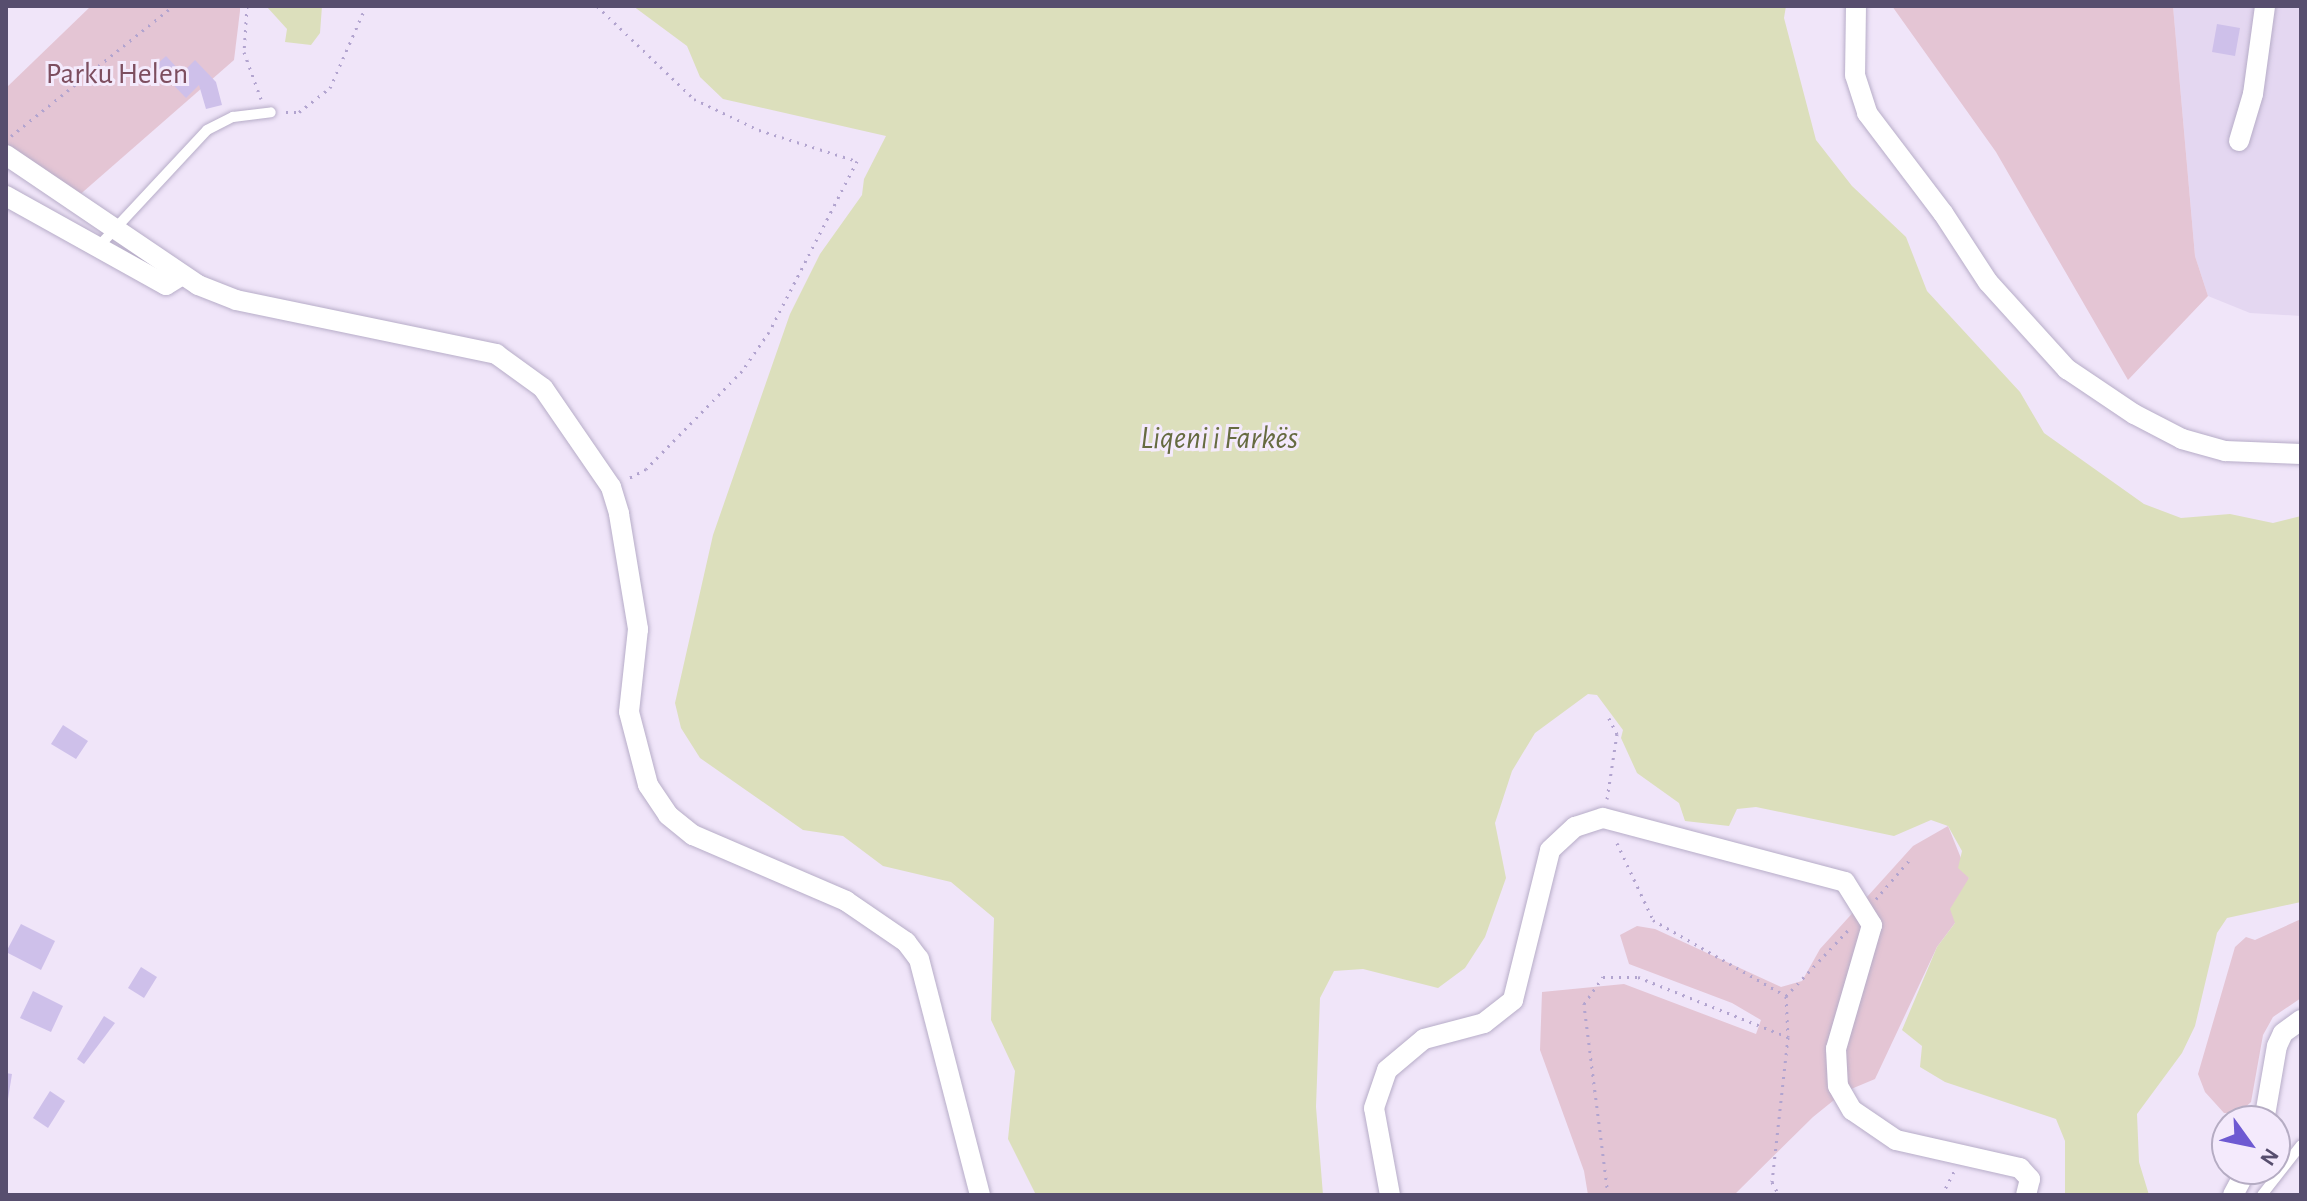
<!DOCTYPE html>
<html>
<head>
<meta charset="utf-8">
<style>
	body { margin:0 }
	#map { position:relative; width:2307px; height:1201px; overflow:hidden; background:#f0e5f9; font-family:"Alegreya Sans",sans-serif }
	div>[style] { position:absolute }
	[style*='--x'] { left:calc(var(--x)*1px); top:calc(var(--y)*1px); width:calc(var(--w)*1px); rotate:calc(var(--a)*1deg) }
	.residential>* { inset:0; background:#e4d7f1 }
	.green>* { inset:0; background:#e4c5d4 }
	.water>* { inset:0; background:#dcdfbc }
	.building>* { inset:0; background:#cec0ea }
	.path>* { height:3px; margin-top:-1.5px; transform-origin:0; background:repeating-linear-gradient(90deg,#b2a4cf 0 2px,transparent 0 8px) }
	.roads { filter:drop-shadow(0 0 2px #b7adc8) drop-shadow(0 0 2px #b7adc8) }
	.lane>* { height:10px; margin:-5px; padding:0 5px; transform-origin:5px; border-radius:5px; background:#fff }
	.street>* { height:20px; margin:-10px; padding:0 10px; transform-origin:10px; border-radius:10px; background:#fff }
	span { translate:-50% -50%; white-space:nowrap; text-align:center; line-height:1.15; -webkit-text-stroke:6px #f4eafc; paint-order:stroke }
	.park-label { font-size:30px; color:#7d4e5f }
	.water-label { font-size:32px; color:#666b41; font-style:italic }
	.frame { position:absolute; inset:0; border:8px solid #574e6e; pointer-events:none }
	.north { position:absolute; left:2211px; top:1105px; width:80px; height:80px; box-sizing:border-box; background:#f4eafc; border:2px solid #b5acc3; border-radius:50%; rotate:123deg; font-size:22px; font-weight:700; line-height:32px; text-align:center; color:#574e6e }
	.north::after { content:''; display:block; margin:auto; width:28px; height:36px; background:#6e5ad2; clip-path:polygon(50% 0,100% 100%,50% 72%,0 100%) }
</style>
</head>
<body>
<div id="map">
	<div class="residential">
		<div style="clip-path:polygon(2173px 6px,2301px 6px,2301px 316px,2250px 313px,2208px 296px,2195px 256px)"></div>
	</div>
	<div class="green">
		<div style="clip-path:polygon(91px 6px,240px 6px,240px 11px,234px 60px,76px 198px,6px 150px,6px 88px)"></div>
		<div style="clip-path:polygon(1892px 6px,2173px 6px,2195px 256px,2208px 296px,2128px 380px,1996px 152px)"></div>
		<div style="clip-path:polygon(1948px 826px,1969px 878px,1955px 923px,1937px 947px,1875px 1079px,1844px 1092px,1813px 1117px,1734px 1195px,1588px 1195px,1584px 1171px,1540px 1050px,1542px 992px,1624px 984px,1756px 1034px,1761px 1020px,1732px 1003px,1629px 964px,1620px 935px,1637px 926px,1655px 929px,1781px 987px,1802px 981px,1820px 949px,1913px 846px)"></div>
		<div style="clip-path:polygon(2301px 919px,2301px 998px,2273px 1017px,2263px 1035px,2251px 1102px,2239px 1113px,2224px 1113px,2205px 1092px,2198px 1074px,2235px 947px,2246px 937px,2255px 940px)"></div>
	</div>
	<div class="water">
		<div style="clip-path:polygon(322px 6px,320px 33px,311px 45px,285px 42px,287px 29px,267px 7px)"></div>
		<div style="clip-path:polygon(633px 6px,1786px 6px,1784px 18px,1816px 140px,1852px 186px,1906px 237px,1927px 291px,2020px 392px,2044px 433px,2144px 504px,2181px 518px,2230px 514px,2273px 523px,2301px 516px,2301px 902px,2227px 918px,2217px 933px,2195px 1026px,2182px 1053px,2137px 1114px,2139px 1162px,2149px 1195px,2065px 1195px,2065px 1141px,2056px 1119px,1945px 1082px,1920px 1067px,1922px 1046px,1902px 1030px,1937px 947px,1955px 923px,1950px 909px,1969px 878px,1958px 868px,1962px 851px,1948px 826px,1931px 820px,1894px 836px,1756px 807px,1737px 809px,1729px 826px,1685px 821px,1679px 803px,1637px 773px,1621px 738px,1623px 730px,1597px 695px,1588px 694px,1535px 733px,1512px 771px,1495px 823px,1506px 878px,1485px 937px,1465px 968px,1438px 988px,1363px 969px,1334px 971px,1320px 998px,1316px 1107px,1323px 1195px,1036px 1195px,1008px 1139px,1015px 1071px,991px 1020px,994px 918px,951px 882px,883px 866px,843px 836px,803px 830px,700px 758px,681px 728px,675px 703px,713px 535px,790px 314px,820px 254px,862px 195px,864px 179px,886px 136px,723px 99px,700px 77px,687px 46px)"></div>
	</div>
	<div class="building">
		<div style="clip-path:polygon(2217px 24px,2240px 28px,2235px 56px,2212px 52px)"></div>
		<div style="clip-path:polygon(166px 56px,182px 73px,195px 60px,216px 82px,222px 105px,206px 109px,199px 85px,186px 98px,155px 66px)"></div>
		<div style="clip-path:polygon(63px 725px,88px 741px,76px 759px,51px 744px)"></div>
		<div style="clip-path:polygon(21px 924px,55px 941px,41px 970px,6px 952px)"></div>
		<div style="clip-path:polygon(141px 967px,157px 977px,144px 998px,128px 988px)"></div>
		<div style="clip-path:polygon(33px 991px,63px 1006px,51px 1032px,20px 1018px)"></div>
		<div style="clip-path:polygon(104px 1016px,115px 1023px,84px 1064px,77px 1059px)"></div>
		<div style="clip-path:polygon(6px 1073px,12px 1074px,8px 1099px,6px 1099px)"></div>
		<div style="clip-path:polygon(50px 1091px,65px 1101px,48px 1128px,33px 1118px)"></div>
	</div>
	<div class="path">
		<div style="--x:247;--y:6;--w:46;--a:93.7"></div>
		<div style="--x:244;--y:52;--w:50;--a:70.1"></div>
		<div style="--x:597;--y:6;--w:134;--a:43.8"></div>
		<div style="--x:694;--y:99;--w:72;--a:25.5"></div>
		<div style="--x:759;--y:130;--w:103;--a:17.6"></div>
		<div style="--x:857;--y:161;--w:192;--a:117.2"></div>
		<div style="--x:769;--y:332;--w:47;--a:124.7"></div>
		<div style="--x:742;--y:371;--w:137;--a:134.4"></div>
		<div style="--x:646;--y:469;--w:21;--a:152"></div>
		<div style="--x:286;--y:112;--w:13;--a:0"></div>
		<div style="--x:299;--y:112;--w:39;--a:-38"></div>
		<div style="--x:330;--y:88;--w:90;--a:-66.3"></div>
		<div style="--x:11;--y:136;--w:208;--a:-38.7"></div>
		<div style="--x:1607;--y:799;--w:66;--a:-81.3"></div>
		<div style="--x:1617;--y:734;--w:18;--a:-117"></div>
		<div style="--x:1617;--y:843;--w:85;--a:64.9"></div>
		<div style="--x:1653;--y:920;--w:153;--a:29.7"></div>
		<div style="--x:1786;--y:996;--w:41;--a:87.2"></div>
		<div style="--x:1788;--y:1037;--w:146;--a:96.3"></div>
		<div style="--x:1772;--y:1182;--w:15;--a:62"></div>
		<div style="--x:1876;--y:899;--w:55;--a:-49.4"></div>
		<div style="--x:1786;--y:996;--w:96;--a:-46.7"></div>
		<div style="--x:1608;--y:1195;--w:193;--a:-97.2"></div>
		<div style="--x:1584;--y:1004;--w:33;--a:-55"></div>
		<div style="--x:1603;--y:977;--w:35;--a:0"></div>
		<div style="--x:1638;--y:977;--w:162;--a:21.8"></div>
		<div style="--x:1942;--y:1195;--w:27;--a:-63"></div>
	</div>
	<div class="roads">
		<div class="lane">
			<div style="--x:99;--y:246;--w:158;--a:-47"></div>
			<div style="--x:207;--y:130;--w:29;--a:-27"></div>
			<div style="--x:233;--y:117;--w:38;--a:-7"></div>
			<div style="--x:2262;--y:1195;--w:63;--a:-52"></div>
		</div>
		<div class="street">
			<div style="--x:1856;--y:6;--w:69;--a:90.8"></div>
			<div style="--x:1855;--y:75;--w:40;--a:72"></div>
			<div style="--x:1867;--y:113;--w:126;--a:52.8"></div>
			<div style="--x:1943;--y:213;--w:82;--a:56.9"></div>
			<div style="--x:1988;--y:282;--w:118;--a:47.8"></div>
			<div style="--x:2067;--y:369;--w:81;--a:33.9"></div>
			<div style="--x:2134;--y:414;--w:54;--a:27.5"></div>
			<div style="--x:2182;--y:439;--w:45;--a:15.6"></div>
			<div style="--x:2225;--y:451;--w:76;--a:2.3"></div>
			<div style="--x:2239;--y:141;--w:49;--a:-73.4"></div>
			<div style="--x:2253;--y:94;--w:89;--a:-82.2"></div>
			<div style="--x:6;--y:155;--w:232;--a:34.1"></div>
			<div style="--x:198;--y:285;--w:41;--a:21.5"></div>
			<div style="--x:236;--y:300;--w:266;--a:11.7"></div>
			<div style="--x:496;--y:354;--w:58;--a:35.9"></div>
			<div style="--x:543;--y:388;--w:120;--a:55.5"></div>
			<div style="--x:611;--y:487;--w:28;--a:73"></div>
			<div style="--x:619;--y:514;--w:117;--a:80.6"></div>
			<div style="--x:638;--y:629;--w:83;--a:96.2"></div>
			<div style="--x:629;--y:712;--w:75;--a:75.4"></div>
			<div style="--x:648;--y:785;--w:36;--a:56"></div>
			<div style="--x:668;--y:815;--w:32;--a:39"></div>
			<div style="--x:693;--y:835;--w:167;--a:23.3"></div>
			<div style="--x:846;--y:901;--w:73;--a:34.3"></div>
			<div style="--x:906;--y:942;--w:21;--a:53"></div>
			<div style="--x:919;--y:959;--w:244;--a:75.5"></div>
			<div style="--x:6;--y:196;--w:183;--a:29.1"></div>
			<div style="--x:166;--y:285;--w:19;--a:-32"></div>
			<div style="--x:2264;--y:1121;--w:76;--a:-80.2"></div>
			<div style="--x:2277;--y:1046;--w:14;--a:-65"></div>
			<div style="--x:2283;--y:1033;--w:22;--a:-36"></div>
			<div style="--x:1390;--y:1195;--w:88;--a:-100.4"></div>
			<div style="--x:1374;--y:1108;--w:40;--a:-71.1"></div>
			<div style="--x:1387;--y:1070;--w:48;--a:-40"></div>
			<div style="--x:1424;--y:1039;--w:62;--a:-14.9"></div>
			<div style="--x:1484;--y:1023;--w:37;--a:-38"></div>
			<div style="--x:1513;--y:1000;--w:154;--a:-76.1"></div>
			<div style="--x:1550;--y:850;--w:34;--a:-43"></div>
			<div style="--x:1575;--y:827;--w:29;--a:-18"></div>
			<div style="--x:1603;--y:818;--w:250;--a:14.8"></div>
			<div style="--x:1845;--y:882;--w:51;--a:57.9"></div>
			<div style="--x:1872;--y:925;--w:129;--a:106.2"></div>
			<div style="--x:1836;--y:1049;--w:37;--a:87"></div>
			<div style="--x:1838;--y:1086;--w:28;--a:60"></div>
			<div style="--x:1852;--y:1110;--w:53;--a:34.3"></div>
			<div style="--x:1896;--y:1140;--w:127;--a:12.7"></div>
			<div style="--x:2020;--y:1168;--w:15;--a:48"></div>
			<div style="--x:2030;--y:1179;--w:16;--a:104"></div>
			<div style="--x:2233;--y:1195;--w:30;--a:-62"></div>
		</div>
	</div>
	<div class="park-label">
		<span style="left:117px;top:74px">Parku Helen</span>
	</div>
	<div class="water-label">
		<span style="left:1219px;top:438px">Liqeni i Farkës</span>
	</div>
	<div class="frame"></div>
	<div class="north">N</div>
</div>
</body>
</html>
